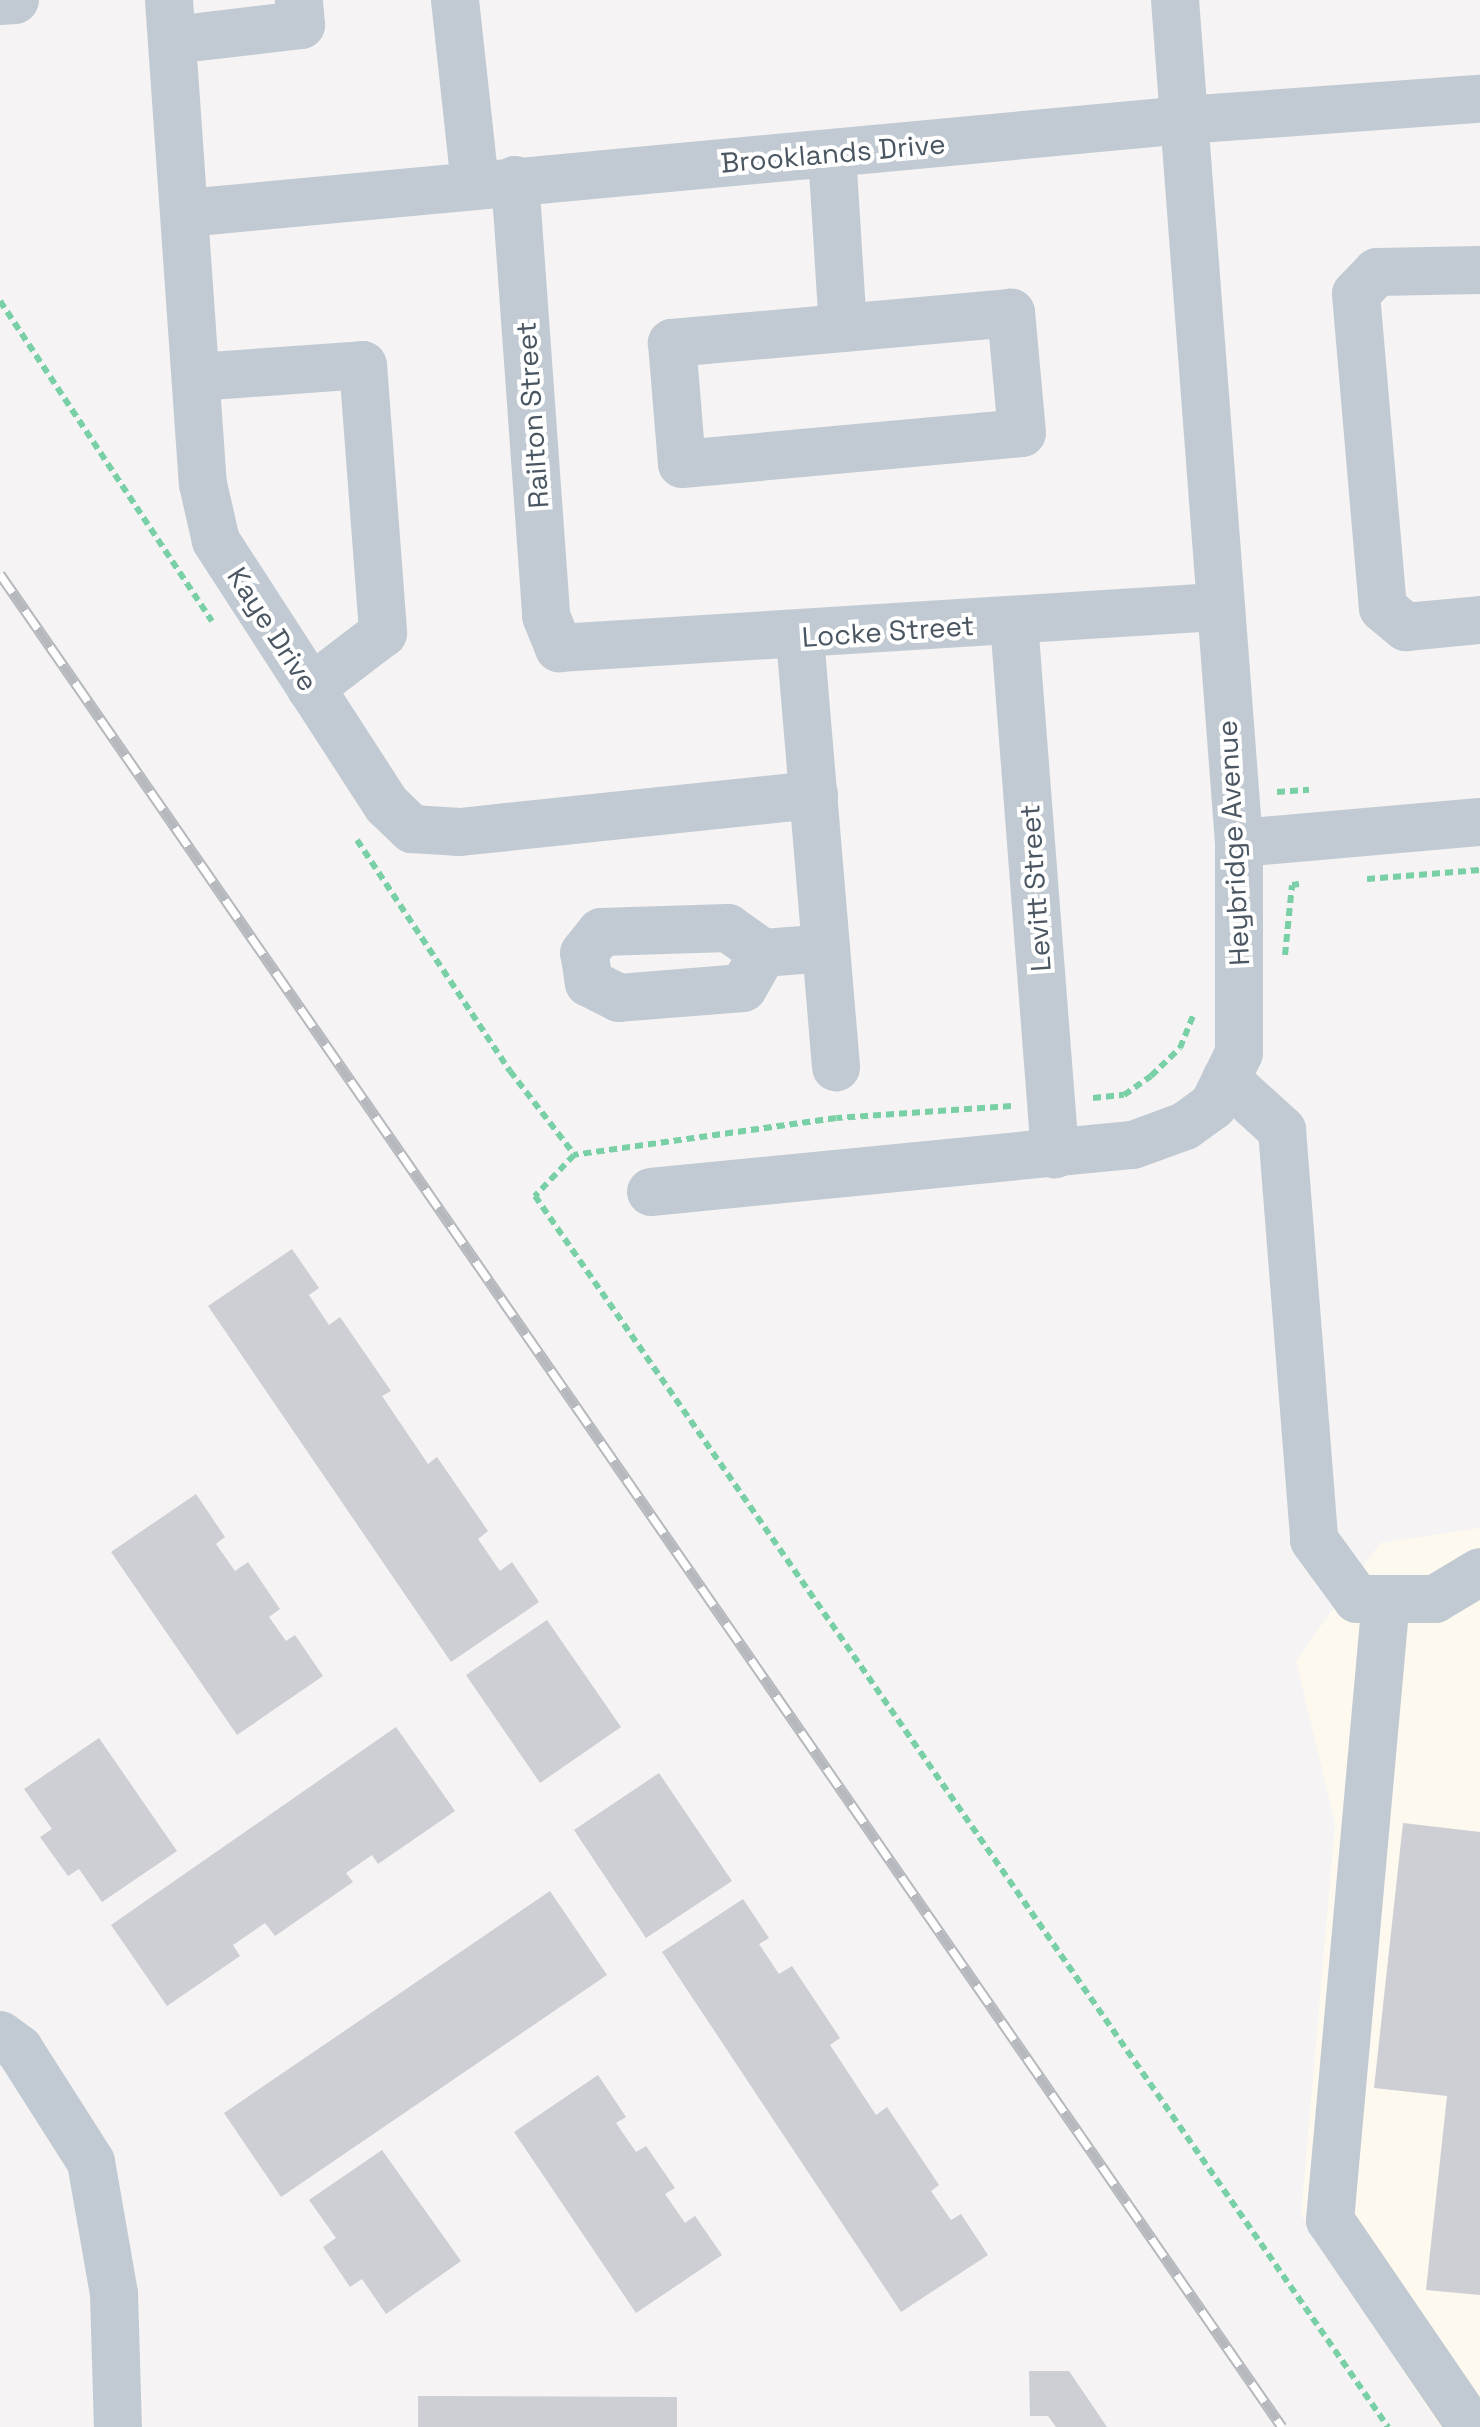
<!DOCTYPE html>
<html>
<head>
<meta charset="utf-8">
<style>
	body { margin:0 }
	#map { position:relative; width:1480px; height:2427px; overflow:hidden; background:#f5f3f3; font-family:"Space Grotesk",sans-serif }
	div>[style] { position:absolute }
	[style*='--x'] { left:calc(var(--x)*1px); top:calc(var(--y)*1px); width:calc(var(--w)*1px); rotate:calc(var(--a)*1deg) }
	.commercial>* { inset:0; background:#fdf9ef }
	.building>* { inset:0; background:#cdcfd5 }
	.path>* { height:6px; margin-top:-3px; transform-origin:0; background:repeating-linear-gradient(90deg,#7ad0a6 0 8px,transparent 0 13px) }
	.minor>* { height:48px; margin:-24px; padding:0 24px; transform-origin:24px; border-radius:24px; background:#c1cad2 }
	.rail>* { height:11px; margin-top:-5.5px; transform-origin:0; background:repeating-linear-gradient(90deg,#fff 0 22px,#b5b8bd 0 44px); box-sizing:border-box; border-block:2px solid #b5b8bd }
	span { translate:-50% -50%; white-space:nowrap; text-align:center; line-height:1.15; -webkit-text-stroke:8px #fff; paint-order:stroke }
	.street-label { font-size:28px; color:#4a5661 }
</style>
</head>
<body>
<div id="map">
	<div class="commercial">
		<div style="clip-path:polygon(1480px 1528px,1480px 2427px,1440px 2427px,1301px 2215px,1335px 1823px,1296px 1661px,1380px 1543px)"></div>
	</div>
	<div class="building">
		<div style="clip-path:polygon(292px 1249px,319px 1288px,309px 1295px,329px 1325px,340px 1317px,391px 1391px,382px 1396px,428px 1464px,437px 1457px,488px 1531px,478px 1539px,500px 1571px,512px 1562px,539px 1602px,451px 1662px,208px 1306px)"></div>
		<div style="clip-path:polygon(196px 1494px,225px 1537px,216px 1544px,235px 1571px,248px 1562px,280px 1609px,269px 1617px,286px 1641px,295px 1635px,323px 1676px,237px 1735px,111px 1552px)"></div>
		<div style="clip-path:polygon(547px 1620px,621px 1727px,540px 1783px,466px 1675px)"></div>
		<div style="clip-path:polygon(396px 1727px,455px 1811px,378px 1864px,372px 1855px,346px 1873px,353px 1882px,275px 1936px,265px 1923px,233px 1945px,240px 1956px,167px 2006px,111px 1925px)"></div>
		<div style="clip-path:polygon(99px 1738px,177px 1851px,102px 1902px,79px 1869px,68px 1876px,40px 1837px,52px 1829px,24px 1789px)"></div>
		<div style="clip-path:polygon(659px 1773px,732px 1881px,646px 1938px,574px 1830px)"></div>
		<div style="clip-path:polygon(1403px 1823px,1480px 1832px,1480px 2295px,1426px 2290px,1447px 2096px,1374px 2088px)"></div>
		<div style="clip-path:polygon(550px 1891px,607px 1975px,281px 2197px,224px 2113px)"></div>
		<div style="clip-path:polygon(743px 1899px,769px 1938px,759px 1944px,779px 1974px,792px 1966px,840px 2038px,830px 2045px,876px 2115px,887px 2107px,939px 2185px,931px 2191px,951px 2220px,961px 2214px,988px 2255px,901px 2312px,662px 1952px)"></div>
		<div style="clip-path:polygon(598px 2075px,626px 2117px,616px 2123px,636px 2152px,646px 2146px,675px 2188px,665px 2194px,685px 2223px,695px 2216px,722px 2255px,636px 2313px,514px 2132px)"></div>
		<div style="clip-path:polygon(382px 2150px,461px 2261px,386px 2314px,362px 2279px,350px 2287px,323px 2247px,336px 2238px,309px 2200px)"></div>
		<div style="clip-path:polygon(1029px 2371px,1069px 2371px,1107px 2427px,1056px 2427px,1048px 2416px,1030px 2416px)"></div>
		<div style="clip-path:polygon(418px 2396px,677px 2397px,677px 2427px,418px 2427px)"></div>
	</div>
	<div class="path">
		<div style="--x:0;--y:301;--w:384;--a:56.5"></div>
		<div style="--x:1277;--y:792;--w:32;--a:-4"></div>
		<div style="--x:357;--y:840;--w:277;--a:56.5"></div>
		<div style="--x:510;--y:1071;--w:105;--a:52.4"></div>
		<div style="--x:1367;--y:879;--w:113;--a:-4.6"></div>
		<div style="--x:1285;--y:955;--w:70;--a:-84.3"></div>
		<div style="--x:1292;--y:885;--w:7;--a:-8"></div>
		<div style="--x:1093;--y:1098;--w:31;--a:-6"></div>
		<div style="--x:1124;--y:1095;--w:33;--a:-35"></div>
		<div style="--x:1151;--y:1076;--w:40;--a:-44"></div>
		<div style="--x:1180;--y:1048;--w:38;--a:-68"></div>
		<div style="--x:1011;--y:1106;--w:175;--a:176.1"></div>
		<div style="--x:836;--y:1118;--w:265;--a:172"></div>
		<div style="--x:574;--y:1155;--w:57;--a:133.6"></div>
		<div style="--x:535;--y:1196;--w:1498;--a:55.28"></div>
	</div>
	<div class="minor">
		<div style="--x:169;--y:0;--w:485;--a:86"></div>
		<div style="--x:203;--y:484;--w:58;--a:77.2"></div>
		<div style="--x:216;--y:541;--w:315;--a:57.1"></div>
		<div style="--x:387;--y:805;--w:35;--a:44"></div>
		<div style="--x:412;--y:829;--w:48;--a:3.6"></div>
		<div style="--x:460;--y:832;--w:356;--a:-6"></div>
		<div style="--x:455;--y:0;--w:186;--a:83.8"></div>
		<div style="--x:0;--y:1;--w:15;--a:-4"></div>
		<div style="--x:173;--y:40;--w:129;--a:-6.7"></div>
		<div style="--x:301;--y:25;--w:25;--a:-95"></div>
		<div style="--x:832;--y:154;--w:174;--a:86.4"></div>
		<div style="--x:843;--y:328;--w:172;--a:175"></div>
		<div style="--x:672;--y:343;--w:121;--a:85.3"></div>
		<div style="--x:682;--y:464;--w:341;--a:-5.2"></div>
		<div style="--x:1022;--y:433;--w:121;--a:-95.2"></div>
		<div style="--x:1011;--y:313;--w:169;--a:174.9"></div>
		<div style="--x:515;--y:180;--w:437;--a:85.9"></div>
		<div style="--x:546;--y:616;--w:35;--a:68"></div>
		<div style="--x:559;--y:648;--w:658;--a:-3.57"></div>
		<div style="--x:186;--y:213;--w:1002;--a:-5.32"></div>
		<div style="--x:1184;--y:120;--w:297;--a:-4.1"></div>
		<div style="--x:1480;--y:270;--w:103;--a:178.9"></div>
		<div style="--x:1377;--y:272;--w:30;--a:134"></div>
		<div style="--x:1356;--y:294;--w:315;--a:85.1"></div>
		<div style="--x:1383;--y:608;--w:30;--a:40"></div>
		<div style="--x:1406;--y:627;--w:74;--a:-5.4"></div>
		<div style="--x:197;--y:377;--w:166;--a:-4.1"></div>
		<div style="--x:363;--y:365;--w:269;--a:85.7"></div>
		<div style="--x:383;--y:633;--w:91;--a:142.6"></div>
		<div style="--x:1014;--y:622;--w:534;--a:85.59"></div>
		<div style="--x:800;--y:638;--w:431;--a:85.2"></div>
		<div style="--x:1239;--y:843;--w:242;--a:-5"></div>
		<div style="--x:763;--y:953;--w:40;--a:119.7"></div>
		<div style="--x:743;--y:988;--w:124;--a:175.4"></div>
		<div style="--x:619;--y:998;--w:34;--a:-153"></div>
		<div style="--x:589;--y:983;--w:30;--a:-99"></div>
		<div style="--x:584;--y:953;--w:27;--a:-51"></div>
		<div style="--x:601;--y:932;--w:127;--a:-1.8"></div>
		<div style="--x:728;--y:928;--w:43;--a:35.5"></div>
		<div style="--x:763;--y:953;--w:63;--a:-4.5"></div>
		<div style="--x:1226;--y:1079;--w:76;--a:42.3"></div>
		<div style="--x:1282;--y:1130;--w:411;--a:85.5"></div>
		<div style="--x:1314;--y:1540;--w:73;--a:53.9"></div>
		<div style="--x:1357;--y:1599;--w:78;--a:0"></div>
		<div style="--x:1435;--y:1599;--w:52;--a:-31"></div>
		<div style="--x:651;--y:1192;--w:484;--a:-5.6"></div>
		<div style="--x:1133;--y:1145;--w:55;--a:-20.1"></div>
		<div style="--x:1185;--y:1126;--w:34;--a:-36"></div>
		<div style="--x:1213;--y:1106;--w:59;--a:-63.9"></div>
		<div style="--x:1239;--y:1053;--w:210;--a:-90"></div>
		<div style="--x:1239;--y:843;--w:845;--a:-94.34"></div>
		<div style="--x:1386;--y:1599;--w:624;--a:95.15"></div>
		<div style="--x:1330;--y:2220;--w:250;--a:55.7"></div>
		<div style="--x:0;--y:2035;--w:24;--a:36"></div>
		<div style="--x:19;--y:2049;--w:134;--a:57.5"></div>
		<div style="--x:91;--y:2162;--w:134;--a:80.1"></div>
		<div style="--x:114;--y:2294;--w:133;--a:88.3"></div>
	</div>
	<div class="rail">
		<div style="--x:0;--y:574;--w:2253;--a:55.32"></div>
	</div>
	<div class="street-label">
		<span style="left:833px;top:153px;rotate:-5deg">Brooklands Drive</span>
		<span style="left:532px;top:415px;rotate:-94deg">Railton Street</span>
		<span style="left:273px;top:629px;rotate:57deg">Kaye Drive</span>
		<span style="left:888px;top:631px;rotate:-4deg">Locke Street</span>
		<span style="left:1233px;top:843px;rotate:-93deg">Heybridge Avenue</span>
		<span style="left:1035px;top:888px;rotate:-94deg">Levitt Street</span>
	</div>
</div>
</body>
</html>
